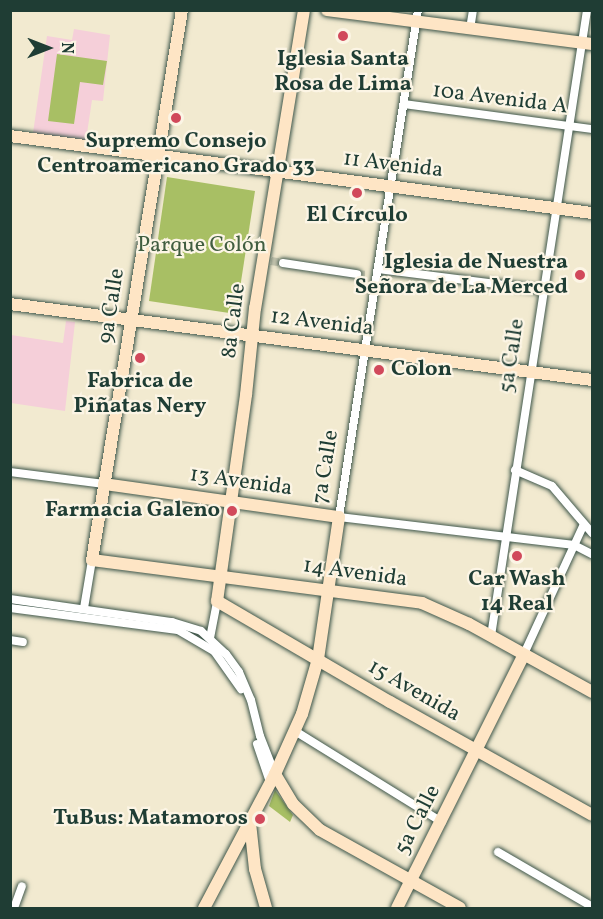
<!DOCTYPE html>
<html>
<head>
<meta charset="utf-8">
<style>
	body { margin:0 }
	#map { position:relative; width:603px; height:919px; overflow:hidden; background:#f2ead0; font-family:Vollkorn,serif }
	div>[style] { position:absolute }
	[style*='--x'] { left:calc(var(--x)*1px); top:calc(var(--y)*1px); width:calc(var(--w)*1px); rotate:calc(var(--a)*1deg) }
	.built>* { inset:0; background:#f5cfd9 }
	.green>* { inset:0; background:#a8bf64 }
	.street-tunnel>* { height:8px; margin-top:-4px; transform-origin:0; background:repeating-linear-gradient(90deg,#c8c7b1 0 8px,transparent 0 12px) }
	.roads { filter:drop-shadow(0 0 2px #3f574b) drop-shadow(0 0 2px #3f574b) }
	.street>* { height:8px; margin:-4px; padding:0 4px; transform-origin:4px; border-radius:4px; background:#fff }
	.secondary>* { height:12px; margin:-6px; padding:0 6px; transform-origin:6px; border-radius:6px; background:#fee5c5 }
	.dots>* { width:16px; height:16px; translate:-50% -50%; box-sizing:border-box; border:3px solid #fcf5e5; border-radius:50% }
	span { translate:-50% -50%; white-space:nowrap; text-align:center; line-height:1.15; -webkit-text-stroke:4.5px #fcf5e5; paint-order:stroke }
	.poi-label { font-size:22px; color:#1f3d34; font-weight:700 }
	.right { translate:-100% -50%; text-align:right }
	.left { translate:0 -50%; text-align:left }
	.street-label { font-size:22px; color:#1f3d34 }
	.park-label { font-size:22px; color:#415e40 }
	.frame { position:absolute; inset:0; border:12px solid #1f3d34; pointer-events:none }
	.north { position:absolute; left:18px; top:18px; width:60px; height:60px; -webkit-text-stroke:4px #fcf5e5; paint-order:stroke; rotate:90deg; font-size:16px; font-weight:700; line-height:24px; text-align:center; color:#1f3d34 }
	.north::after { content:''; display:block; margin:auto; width:21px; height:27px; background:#1f3d34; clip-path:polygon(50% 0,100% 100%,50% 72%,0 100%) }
</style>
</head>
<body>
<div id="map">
	<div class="built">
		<div style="clip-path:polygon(74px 29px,110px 35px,103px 101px,92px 100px,86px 140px,33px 133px,47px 36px,72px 40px)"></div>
		<div style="clip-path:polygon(66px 321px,75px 322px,65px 411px,11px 403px,11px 335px,63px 343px)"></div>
	</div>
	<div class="green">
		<div style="clip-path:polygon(57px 54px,107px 61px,103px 85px,80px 82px,74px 124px,48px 121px)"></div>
		<div style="clip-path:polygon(167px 177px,255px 191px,236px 314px,149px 301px)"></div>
		<div style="clip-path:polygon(275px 790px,293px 815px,290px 822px,269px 806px)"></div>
	</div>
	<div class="street-tunnel">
		<div style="--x:271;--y:261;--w:12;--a:9"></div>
		<div style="--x:357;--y:274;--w:10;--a:6"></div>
	</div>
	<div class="roads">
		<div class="street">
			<div style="--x:418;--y:10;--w:513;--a:98.86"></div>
			<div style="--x:339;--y:517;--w:237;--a:6.8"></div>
			<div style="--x:574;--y:545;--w:20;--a:27"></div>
			<div style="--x:470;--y:29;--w:19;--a:-81"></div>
			<div style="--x:404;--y:104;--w:190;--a:7.6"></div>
			<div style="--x:283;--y:263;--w:75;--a:8.5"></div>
			<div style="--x:378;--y:269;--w:167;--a:7.2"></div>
			<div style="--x:515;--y:470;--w:40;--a:23.4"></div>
			<div style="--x:552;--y:486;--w:62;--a:49.6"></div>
			<div style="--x:10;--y:472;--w:95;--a:7.3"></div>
			<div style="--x:10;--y:599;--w:164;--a:8.1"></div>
			<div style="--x:172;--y:622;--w:30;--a:17"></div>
			<div style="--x:201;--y:631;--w:34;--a:43"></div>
			<div style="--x:226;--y:654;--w:22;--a:54"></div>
			<div style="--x:239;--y:672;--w:30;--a:67"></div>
			<div style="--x:251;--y:700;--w:37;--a:76"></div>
			<div style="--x:260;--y:736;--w:41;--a:68.5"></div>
			<div style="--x:10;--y:608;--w:169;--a:7.5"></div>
			<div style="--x:178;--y:630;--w:42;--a:30.3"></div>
			<div style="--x:214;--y:651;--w:47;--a:54.6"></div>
			<div style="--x:84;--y:608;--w:49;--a:-80.5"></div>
			<div style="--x:491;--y:636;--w:633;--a:-81.28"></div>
			<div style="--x:210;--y:638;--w:38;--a:-79"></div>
			<div style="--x:10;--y:640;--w:13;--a:9"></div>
			<div style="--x:523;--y:656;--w:145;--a:-65.2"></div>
			<div style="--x:295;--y:731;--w:173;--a:31.8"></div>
			<div style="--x:257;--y:744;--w:40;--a:71.1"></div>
			<div style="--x:498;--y:852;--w:105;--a:30.2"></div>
			<div style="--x:14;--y:908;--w:23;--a:-70"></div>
		</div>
		<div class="secondary">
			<div style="--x:182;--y:10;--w:557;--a:99.29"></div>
			<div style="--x:92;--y:560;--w:333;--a:7.4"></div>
			<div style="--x:422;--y:603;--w:51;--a:24.1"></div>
			<div style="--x:469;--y:624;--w:141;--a:28.9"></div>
			<div style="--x:304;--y:10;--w:302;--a:99.3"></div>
			<div style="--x:255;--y:308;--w:87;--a:95.9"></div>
			<div style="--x:246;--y:395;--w:208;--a:98"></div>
			<div style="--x:217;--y:601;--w:200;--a:30.3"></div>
			<div style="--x:390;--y:702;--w:231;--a:29.2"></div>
			<div style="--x:327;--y:10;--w:267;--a:7.3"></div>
			<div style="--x:10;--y:136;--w:587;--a:7.54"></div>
			<div style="--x:10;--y:304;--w:587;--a:7.44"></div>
			<div style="--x:104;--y:484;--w:237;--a:8"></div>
			<div style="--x:339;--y:517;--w:144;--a:98.4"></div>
			<div style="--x:318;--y:659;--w:57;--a:106.2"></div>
			<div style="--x:302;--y:714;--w:66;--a:114.2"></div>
			<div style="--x:275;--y:774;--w:152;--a:117.9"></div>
			<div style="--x:275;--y:774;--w:35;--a:59"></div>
			<div style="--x:293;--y:804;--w:37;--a:44"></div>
			<div style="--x:320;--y:830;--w:160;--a:29.1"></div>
			<div style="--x:250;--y:823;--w:46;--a:83.8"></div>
			<div style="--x:255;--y:869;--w:41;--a:74.2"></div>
			<div style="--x:397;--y:908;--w:282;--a:-63.4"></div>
		</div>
	</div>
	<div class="dots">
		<div style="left:343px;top:36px;background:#d1495b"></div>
		<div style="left:176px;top:118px;background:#d1495b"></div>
		<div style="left:357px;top:193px;background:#d1495b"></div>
		<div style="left:580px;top:275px;background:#d1495b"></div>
		<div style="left:140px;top:358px;background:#d1495b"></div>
		<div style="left:379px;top:370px;background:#d1495b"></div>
		<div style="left:232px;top:511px;background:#d1495b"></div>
		<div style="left:517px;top:556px;background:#d1495b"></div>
		<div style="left:260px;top:819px;background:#d1495b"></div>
	</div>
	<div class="poi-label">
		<span style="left:343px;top:72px">Iglesia Santa<br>Rosa de Lima</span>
		<span style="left:176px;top:154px">Supremo Consejo<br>Centroamericano Grado 33</span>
		<span style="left:357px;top:216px">El Círculo</span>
		<span class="right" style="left:568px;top:275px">Iglesia de Nuestra<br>Señora de La Merced</span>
		<span class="left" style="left:391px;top:370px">Colon</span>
		<span style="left:140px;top:394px">Fabrica de<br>Piñatas Nery</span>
		<span class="right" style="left:220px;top:511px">Farmacia Galeno</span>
		<span style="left:517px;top:592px">Car Wash<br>14 Real</span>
		<span class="right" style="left:248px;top:819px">TuBus: Matamoros</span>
	</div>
	<div class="street-label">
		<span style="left:500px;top:99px;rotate:7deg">10a Avenida A</span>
		<span style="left:393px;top:165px;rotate:7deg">11 Avenida</span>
		<span style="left:112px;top:306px;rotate:-81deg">9a Calle</span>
		<span style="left:234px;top:321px;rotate:-83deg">8a Calle</span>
		<span style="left:322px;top:323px;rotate:7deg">12 Avenida</span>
		<span style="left:512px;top:356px;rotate:-81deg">5a Calle</span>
		<span style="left:326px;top:467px;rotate:-81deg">7a Calle</span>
		<span style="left:241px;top:482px;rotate:8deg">13 Avenida</span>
		<span style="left:355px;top:573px;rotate:8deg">14 Avenida</span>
		<span style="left:414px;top:691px;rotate:30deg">15 Avenida</span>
		<span style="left:418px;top:820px;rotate:-63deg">5a Calle</span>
	</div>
	<div class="park-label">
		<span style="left:202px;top:246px">Parque Colón</span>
	</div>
	<div class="frame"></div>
	<div class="north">N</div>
</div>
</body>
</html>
